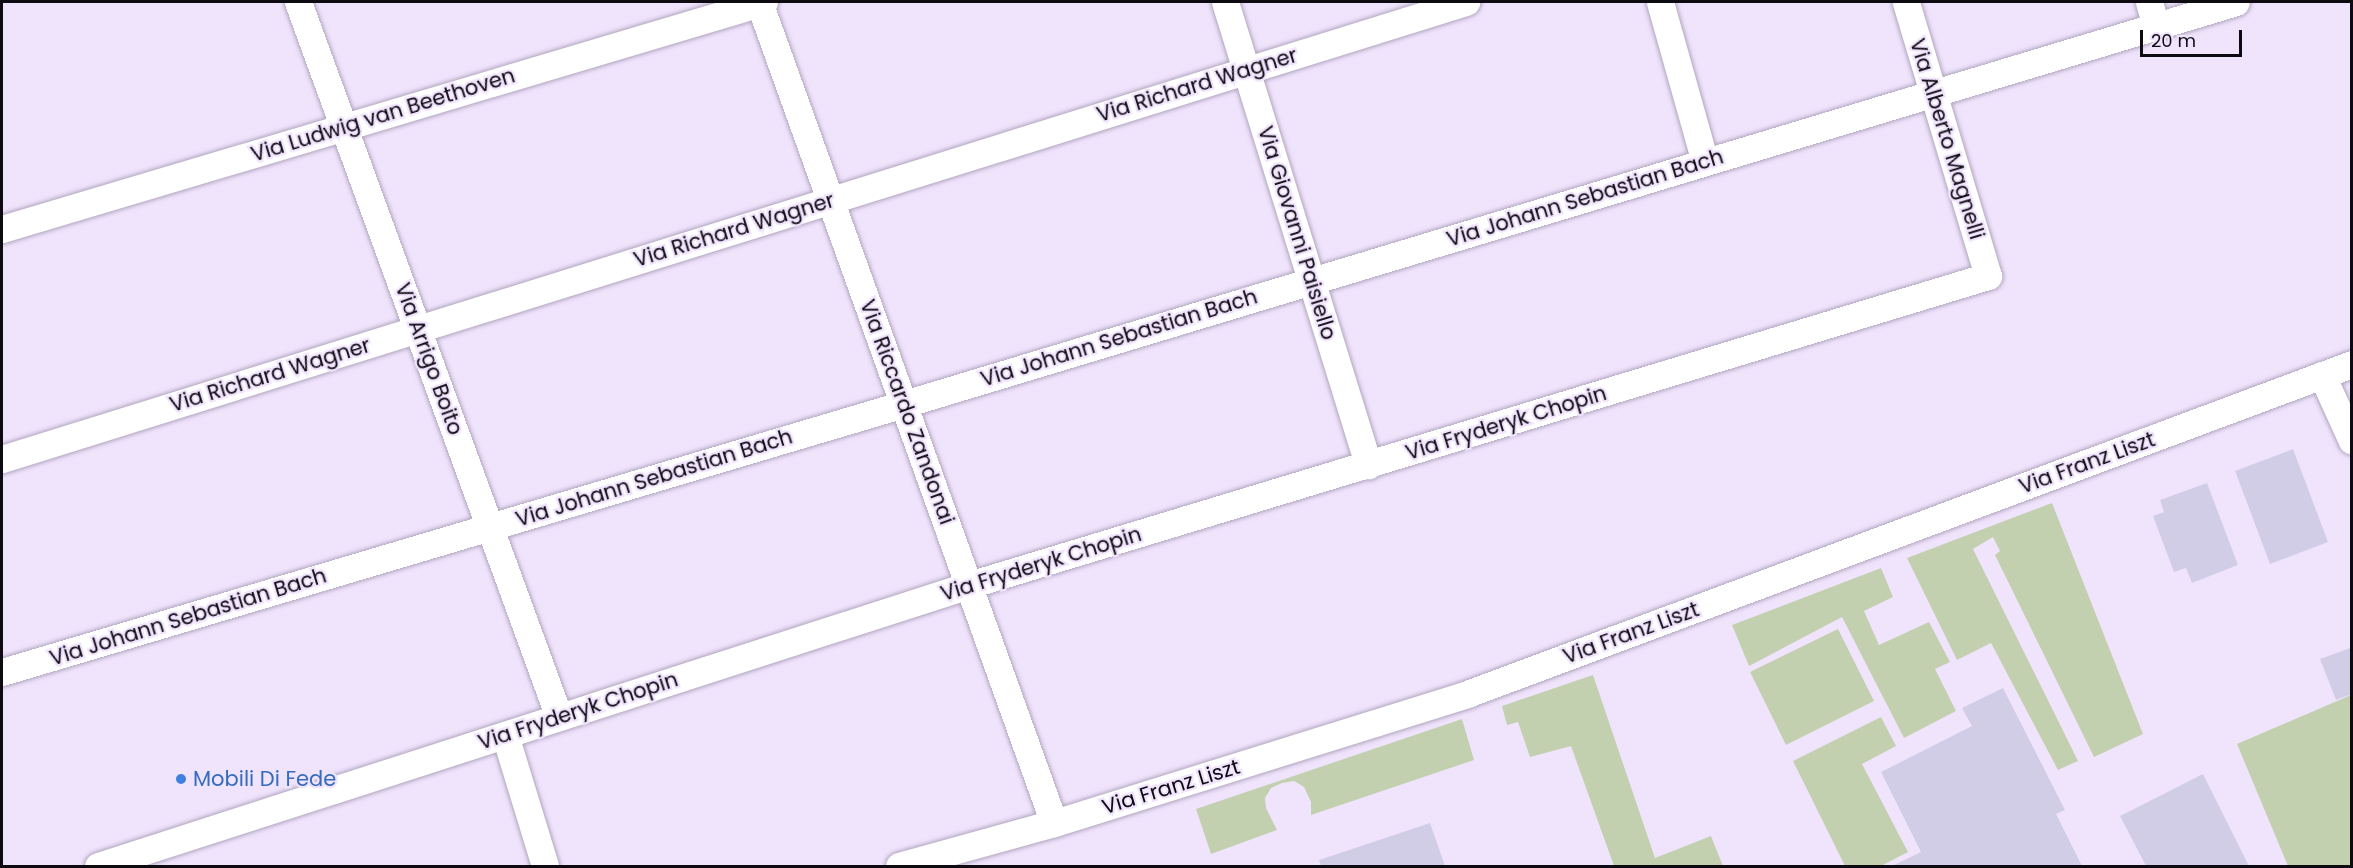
<!DOCTYPE html>
<html>
<head>
<meta charset="utf-8">
<style>
	body { margin:0 }
	#map { position:relative; width:2353px; height:868px; overflow:hidden; background:#f0e4fd; font-family:Poppins,sans-serif }
	div>[style] { position:absolute }
	[style*='--x'] { left:calc(var(--x)*1px); top:calc(var(--y)*1px); width:calc(var(--w)*1px); rotate:calc(var(--a)*1deg) }
	.green>* { inset:0; background:#c3d0b0 }
	.building>* { inset:0; background:#d2cde7 }
	.roads { filter:drop-shadow(0 0 2px #b1a6be) drop-shadow(0 0 2px #b1a6be) }
	.street>* { height:27px; margin:-13.5px; padding:0 13.5px; transform-origin:13.5px; border-radius:13.5px; background:#fff }
	.dots>* { width:16px; height:16px; translate:-50% -50%; box-sizing:border-box; border:3px solid #f0e4fd; border-radius:50% }
	span { translate:-50% -50%; white-space:nowrap; text-align:center; line-height:1.15; -webkit-text-stroke:4.5px #f0e4fd; paint-order:stroke }
	.street-label { font-size:21px; color:#0e0a12 }
	.shop-label { font-size:21px; color:#366cbe }
	.left { translate:0 -50%; text-align:left }
	.frame { position:absolute; inset:0; border:3px solid #0e0a12; pointer-events:none }
	.scale { position:absolute; left:2140px; top:30px; width:102px; height:27px; box-sizing:border-box; border:3px solid #0e0a12; border-top:0; padding-left:8px; font-size:18px; line-height:21px; white-space:nowrap; color:#0e0a12; -webkit-text-stroke:4px #f0e4fd; paint-order:stroke }
</style>
</head>
<body>
<div id="map">
	<div class="green">
		<div style="clip-path:polygon(2052px 503px,2143px 734px,2094px 757px,1995px 555px,2000px 551px,1993px 537px,1973px 549px,2078px 761px,2058px 770px,1991px 643px,1957px 660px,1907px 558px)"></div>
		<div style="clip-path:polygon(1881px 568px,1893px 597px,1864px 611px,1879px 645px,1929px 622px,1950px 662px,1935px 669px,1956px 711px,1904px 738px,1842px 617px,1749px 666px,1732px 625px)"></div>
		<div style="clip-path:polygon(1838px 629px,1874px 701px,1786px 745px,1750px 672px)"></div>
		<div style="clip-path:polygon(1593px 675px,1655px 858px,1711px 836px,1723px 866px,1614px 866px,1571px 746px,1530px 757px,1518px 722px,1507px 725px,1502px 706px)"></div>
		<div style="clip-path:polygon(2351px 695px,2351px 866px,2288px 866px,2237px 744px)"></div>
		<div style="clip-path:polygon(1881px 717px,1896px 746px,1862px 764px,1908px 852px,1881px 866px,1845px 866px,1793px 761px)"></div>
		<div style="clip-path:polygon(1462px 719px,1474px 760px,1311px 815px,1311px 802px,1304px 787px,1294px 781px,1282px 783px,1271px 788px,1265px 798px,1266px 808px,1277px 830px,1211px 854px,1196px 809px)"></div>
	</div>
	<div class="building">
		<div style="clip-path:polygon(2293px 449px,2328px 542px,2270px 564px,2235px 471px)"></div>
		<div style="clip-path:polygon(2207px 483px,2238px 565px,2192px 583px,2186px 568px,2174px 572px,2153px 516px,2164px 512px,2160px 500px)"></div>
		<div style="clip-path:polygon(2350px 648px,2352px 694px,2336px 700px,2320px 659px)"></div>
		<div style="clip-path:polygon(2003px 688px,2065px 810px,2056px 814px,2082px 866px,1892px 866px,1921px 852px,1881px 772px,1972px 726px,1962px 708px)"></div>
		<div style="clip-path:polygon(2203px 774px,2249px 866px,2146px 866px,2120px 816px)"></div>
		<div style="clip-path:polygon(1430px 823px,1445px 866px,1321px 866px,1319px 860px)"></div>
	</div>
	<div class="roads">
		<div class="street">
			<div style="--x:298;--y:2;--w:761;--a:69.95"></div>
			<div style="--x:759;--y:2;--w:872;--a:70.24"></div>
			<div style="--x:1225;--y:2;--w:485;--a:72.8"></div>
			<div style="--x:1660;--y:2;--w:166;--a:74.3"></div>
			<div style="--x:2149;--y:2;--w:25;--a:74"></div>
			<div style="--x:2;--y:229;--w:795;--a:-16.59"></div>
			<div style="--x:2322;--y:375;--w:72;--a:65.6"></div>
			<div style="--x:2;--y:459;--w:1534;--a:-17.34"></div>
			<div style="--x:2;--y:672;--w:941;--a:-16.55"></div>
			<div style="--x:904;--y:404;--w:1391;--a:-16.79"></div>
			<div style="--x:505;--y:735;--w:137;--a:73"></div>
			<div style="--x:98;--y:866;--w:915;--a:-17.88"></div>
			<div style="--x:969;--y:585;--w:1065;--a:-16.87"></div>
			<div style="--x:1988;--y:276;--w:286;--a:-106.7"></div>
			<div style="--x:899;--y:866;--w:161;--a:-15.5"></div>
			<div style="--x:1054;--y:823;--w:433;--a:-17.3"></div>
			<div style="--x:1467;--y:694;--w:945;--a:-20.45"></div>
		</div>
	</div>
	<div class="dots">
		<div style="left:181px;top:779px;background:#3f7fe0"></div>
	</div>
	<div class="street-label">
		<span style="left:1197px;top:85px;rotate:-17deg">Via Richard Wagner</span>
		<span style="left:383px;top:115px;rotate:-17deg">Via Ludwig van Beethoven</span>
		<span style="left:1947px;top:139px;rotate:73deg">Via Alberto Magnelli</span>
		<span style="left:1585px;top:198px;rotate:-17deg">Via Johann Sebastian Bach</span>
		<span style="left:734px;top:230px;rotate:-17deg">Via Richard Wagner</span>
		<span style="left:1297px;top:233px;rotate:73deg">Via Giovanni Paisiello</span>
		<span style="left:1119px;top:338px;rotate:-17deg">Via Johann Sebastian Bach</span>
		<span style="left:429px;top:359px;rotate:70deg">Via Arrigo Boito</span>
		<span style="left:270px;top:375px;rotate:-17deg">Via Richard Wagner</span>
		<span style="left:907px;top:412px;rotate:70deg">Via Riccardo Zandonai</span>
		<span style="left:1506px;top:423px;rotate:-17deg">Via Fryderyk Chopin</span>
		<span style="left:2087px;top:463px;rotate:-20deg">Via Franz Liszt</span>
		<span style="left:654px;top:478px;rotate:-17deg">Via Johann Sebastian Bach</span>
		<span style="left:1041px;top:564px;rotate:-17deg">Via Fryderyk Chopin</span>
		<span style="left:188px;top:617px;rotate:-17deg">Via Johann Sebastian Bach</span>
		<span style="left:1631px;top:633px;rotate:-20deg">Via Franz Liszt</span>
		<span style="left:578px;top:711px;rotate:-18deg">Via Fryderyk Chopin</span>
		<span style="left:1171px;top:787px;rotate:-17deg">Via Franz Liszt</span>
	</div>
	<div class="shop-label">
		<span class="left" style="left:193px;top:779px">Mobili Di Fede</span>
	</div>
	<div class="frame"></div>
	<div class="scale">20 m</div>
</div>
</body>
</html>
